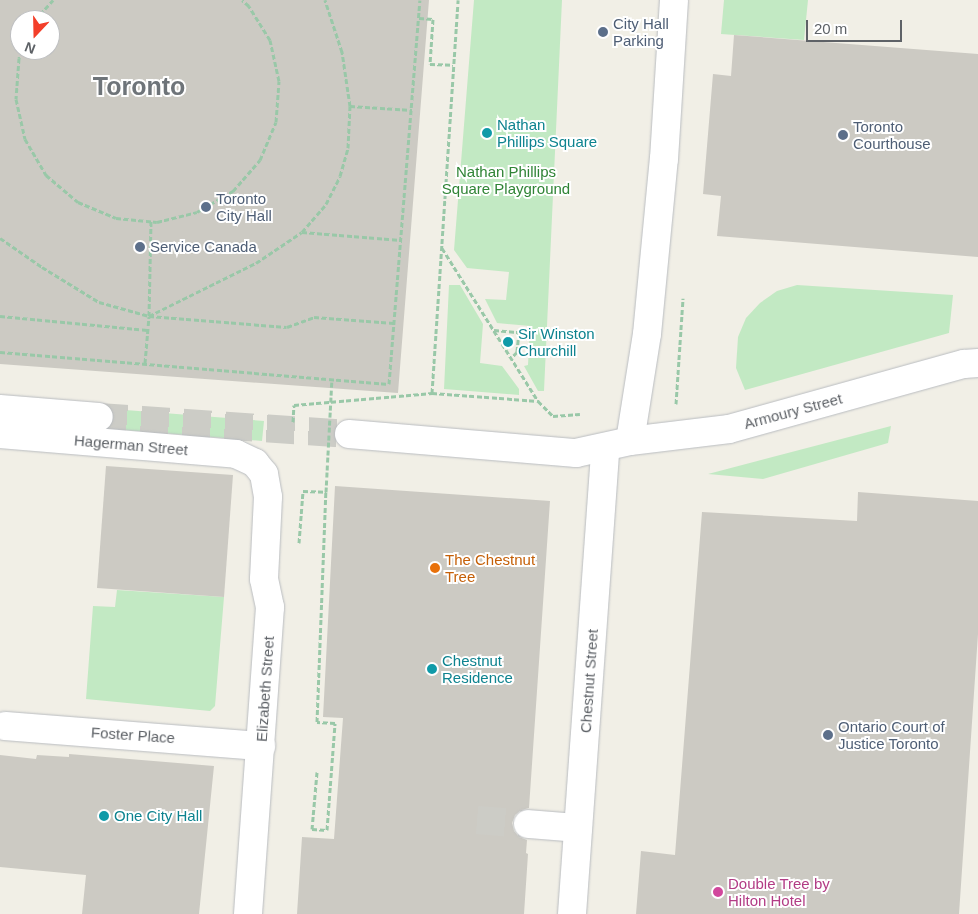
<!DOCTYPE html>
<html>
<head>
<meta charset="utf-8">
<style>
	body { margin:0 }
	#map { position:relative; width:978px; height:914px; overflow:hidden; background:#f1efe6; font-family:Arial,sans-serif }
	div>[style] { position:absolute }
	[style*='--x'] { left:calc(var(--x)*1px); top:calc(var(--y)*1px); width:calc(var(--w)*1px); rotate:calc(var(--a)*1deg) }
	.green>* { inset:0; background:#c2e9c3 }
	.building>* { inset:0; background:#cccac3 }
	.minor-tunnel>* { height:28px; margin-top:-14px; transform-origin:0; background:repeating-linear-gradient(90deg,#ccccc6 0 28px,transparent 0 42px) }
	.path>* { height:3px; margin-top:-1.5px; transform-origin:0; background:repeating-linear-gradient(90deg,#99c8a8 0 5px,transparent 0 7.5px) }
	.roads { filter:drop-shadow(0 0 1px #b9bcc0) drop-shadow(0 0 1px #b9bcc0) }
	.minor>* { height:28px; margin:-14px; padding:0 14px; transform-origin:14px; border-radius:14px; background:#fff }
	.path-bridge>* { height:3px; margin-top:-1.5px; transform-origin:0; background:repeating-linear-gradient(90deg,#99c8a8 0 5px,transparent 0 7.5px) }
	.dots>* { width:14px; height:14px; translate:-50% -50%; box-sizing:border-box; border:2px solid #fff; border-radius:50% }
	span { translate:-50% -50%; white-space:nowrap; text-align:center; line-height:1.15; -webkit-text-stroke:4px #fff; paint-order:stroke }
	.service-label { font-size:15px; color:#4e5e75 }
	.left { translate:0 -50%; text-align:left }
	.culture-label { font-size:15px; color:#0d838f }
	.park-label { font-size:15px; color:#308436 }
	.street-label { font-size:15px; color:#5e6267 }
	.food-label { font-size:15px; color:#c56008 }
	.hotel-label { font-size:15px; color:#b23c85 }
	.town-label { font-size:25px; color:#6e7479; font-weight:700 }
	.north { position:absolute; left:10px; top:10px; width:50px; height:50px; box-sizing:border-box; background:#fff; border:1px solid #bfc0c2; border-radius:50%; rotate:201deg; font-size:14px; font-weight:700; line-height:20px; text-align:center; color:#5e6267 }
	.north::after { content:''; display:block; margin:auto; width:18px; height:22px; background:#f33f2a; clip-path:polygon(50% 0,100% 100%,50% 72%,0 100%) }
	.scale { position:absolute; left:806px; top:20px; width:96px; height:22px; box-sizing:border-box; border:2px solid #5e6267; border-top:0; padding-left:6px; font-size:15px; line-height:18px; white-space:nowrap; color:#5e6267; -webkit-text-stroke:4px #fff; paint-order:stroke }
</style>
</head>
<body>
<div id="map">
	<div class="green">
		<div style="clip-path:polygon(474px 0,562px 0,544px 391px,538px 391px,524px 366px,528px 365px,530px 326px,497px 323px,485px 299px,506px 300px,509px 272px,467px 268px,454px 250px)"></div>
		<div style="clip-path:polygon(724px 0,808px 0,804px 40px,721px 34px)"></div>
		<div style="clip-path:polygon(449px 285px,460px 285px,483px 324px,480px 363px,502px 366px,519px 389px,519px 395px,444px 389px)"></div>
		<div style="clip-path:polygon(797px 285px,953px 295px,949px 333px,745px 390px,736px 368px,738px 337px,746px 318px,760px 303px,777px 291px)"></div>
		<div style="clip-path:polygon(100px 408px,264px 421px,262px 441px,98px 428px)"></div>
		<div style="clip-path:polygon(891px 426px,888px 443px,763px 479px,708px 474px)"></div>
		<div style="clip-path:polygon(117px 590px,224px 597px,215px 706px,210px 711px,86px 699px,93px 606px,115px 607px)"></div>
	</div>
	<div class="building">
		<div style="clip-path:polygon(evenodd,0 0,429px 0,398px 393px,0 364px,0 0,20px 20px,50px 20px,50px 50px,20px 50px,20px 20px)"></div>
		<div style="clip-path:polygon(734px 35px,978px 54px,978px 257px,717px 236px,721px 196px,703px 194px,713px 74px,731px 76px)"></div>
		<div style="clip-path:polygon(106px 466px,233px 475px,224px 597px,97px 588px)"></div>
		<div style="clip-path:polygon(335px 486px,550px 501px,529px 808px,521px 810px,515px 815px,512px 823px,514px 831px,519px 837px,527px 840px,526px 853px,528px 854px,524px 914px,297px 914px,302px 837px,334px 839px,343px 718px,323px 717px)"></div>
		<div style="clip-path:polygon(858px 492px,978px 501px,978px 634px,959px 914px,636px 914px,641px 851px,675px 855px,702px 512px,857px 521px)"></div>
		<div style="clip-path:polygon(69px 754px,214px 766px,199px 914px,82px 914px,86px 875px,0 867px,0 755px,36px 759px,37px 755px,69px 757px)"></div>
	</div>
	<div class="minor-tunnel">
		<div style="--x:99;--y:417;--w:251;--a:3.9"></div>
		<div style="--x:477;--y:820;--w:51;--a:4.5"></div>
	</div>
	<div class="path">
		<div style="--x:419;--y:18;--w:14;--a:4"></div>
		<div style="--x:433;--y:19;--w:45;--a:93.8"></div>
		<div style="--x:430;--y:64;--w:23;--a:2"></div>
		<div style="--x:35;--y:20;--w:27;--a:-48"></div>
		<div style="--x:23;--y:50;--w:9;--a:117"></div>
		<div style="--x:19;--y:58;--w:41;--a:94.2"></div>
		<div style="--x:16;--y:99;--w:41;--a:77.3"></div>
		<div style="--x:25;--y:139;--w:42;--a:59.7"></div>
		<div style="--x:46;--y:175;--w:42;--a:40.2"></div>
		<div style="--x:78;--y:202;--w:41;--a:22.8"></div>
		<div style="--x:116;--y:218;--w:41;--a:5.6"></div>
		<div style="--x:157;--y:222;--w:41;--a:-14"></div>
		<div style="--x:197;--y:212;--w:42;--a:-30.3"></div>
		<div style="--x:233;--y:191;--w:41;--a:-48.9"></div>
		<div style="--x:260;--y:160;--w:41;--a:-67.2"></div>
		<div style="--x:276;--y:122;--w:41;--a:-85.8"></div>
		<div style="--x:279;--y:81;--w:42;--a:-102.4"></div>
		<div style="--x:270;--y:40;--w:40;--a:-122"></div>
		<div style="--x:249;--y:6;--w:9;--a:-139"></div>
		<div style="--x:350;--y:106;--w:62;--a:3.7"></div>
		<div style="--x:302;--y:232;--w:99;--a:4.6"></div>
		<div style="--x:0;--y:238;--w:51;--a:34.6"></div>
		<div style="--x:42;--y:267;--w:67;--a:31.6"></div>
		<div style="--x:99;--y:302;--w:52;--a:15.6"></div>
		<div style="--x:149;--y:316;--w:138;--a:4.6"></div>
		<div style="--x:287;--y:327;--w:29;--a:-20"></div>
		<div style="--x:314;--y:317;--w:80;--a:4.3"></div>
		<div style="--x:442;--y:248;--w:181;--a:57.9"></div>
		<div style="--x:538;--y:401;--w:21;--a:45"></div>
		<div style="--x:553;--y:416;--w:27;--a:-4"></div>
		<div style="--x:0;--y:316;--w:148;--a:5.4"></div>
		<div style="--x:149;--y:316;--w:95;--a:-88.8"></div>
		<div style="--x:494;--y:330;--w:25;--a:5"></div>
		<div style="--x:519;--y:332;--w:20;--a:96"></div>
		<div style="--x:517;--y:352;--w:8;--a:135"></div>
		<div style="--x:0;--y:352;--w:390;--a:4.7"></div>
		<div style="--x:389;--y:384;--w:385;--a:-85.4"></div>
		<div style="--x:145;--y:363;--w:47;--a:-85.1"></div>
		<div style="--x:149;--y:316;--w:119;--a:-26.4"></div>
		<div style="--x:256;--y:263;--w:55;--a:-34"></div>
		<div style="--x:302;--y:232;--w:37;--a:-49"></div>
		<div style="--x:326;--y:204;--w:31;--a:-63"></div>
		<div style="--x:340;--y:176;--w:29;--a:-74"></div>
		<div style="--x:348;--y:148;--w:42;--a:-87.3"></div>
		<div style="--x:350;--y:106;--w:55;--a:-98.4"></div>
		<div style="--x:342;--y:52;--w:55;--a:-108.1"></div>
		<div style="--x:432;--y:393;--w:394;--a:-86.2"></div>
		<div style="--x:676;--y:404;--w:106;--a:-86.2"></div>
		<div style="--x:293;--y:422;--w:17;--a:-87"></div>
		<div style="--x:294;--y:405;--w:139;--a:-5"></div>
		<div style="--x:432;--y:393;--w:106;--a:4.3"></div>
		<div style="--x:299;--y:543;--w:52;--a:-85.6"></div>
		<div style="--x:317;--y:772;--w:57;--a:95"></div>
		<div style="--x:312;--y:829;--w:15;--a:4"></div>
		<div style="--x:327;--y:830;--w:107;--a:-85.7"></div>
		<div style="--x:335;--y:723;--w:18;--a:-177"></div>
		<div style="--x:317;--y:722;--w:230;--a:-87.8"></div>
	</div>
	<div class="roads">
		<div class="minor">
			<div style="--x:0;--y:409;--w:99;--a:4.6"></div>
			<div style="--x:0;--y:434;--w:237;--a:4.8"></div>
			<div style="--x:236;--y:454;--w:21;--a:25"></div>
			<div style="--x:255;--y:463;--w:14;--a:51"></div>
			<div style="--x:264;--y:474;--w:23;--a:80"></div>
			<div style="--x:268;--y:497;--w:82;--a:92.8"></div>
			<div style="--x:264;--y:579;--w:29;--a:78"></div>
			<div style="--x:270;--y:607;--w:308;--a:94.1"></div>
			<div style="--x:349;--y:434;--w:228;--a:4.8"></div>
			<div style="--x:576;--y:453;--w:55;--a:-12.5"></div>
			<div style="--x:630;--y:441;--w:100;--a:-6.9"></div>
			<div style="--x:729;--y:429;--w:244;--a:-15.5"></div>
			<div style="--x:964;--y:364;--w:14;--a:-4"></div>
			<div style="--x:630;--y:441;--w:108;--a:-81"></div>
			<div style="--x:647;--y:334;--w:176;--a:-84.5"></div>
			<div style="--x:664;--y:159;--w:159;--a:-86.4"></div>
			<div style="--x:5;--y:726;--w:257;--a:4.5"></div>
			<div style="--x:528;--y:824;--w:50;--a:4.6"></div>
			<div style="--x:572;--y:914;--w:467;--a:-85.9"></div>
		</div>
	</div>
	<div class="path-bridge">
		<div style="--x:303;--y:491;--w:23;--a:2"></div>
		<div style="--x:326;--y:492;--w:113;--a:-87"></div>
	</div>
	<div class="dots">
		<div style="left:603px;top:32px;background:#5c6f8a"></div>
		<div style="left:487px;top:133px;background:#0f9aa8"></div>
		<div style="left:843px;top:135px;background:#5c6f8a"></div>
		<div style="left:206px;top:207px;background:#5c6f8a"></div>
		<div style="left:140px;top:247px;background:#5c6f8a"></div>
		<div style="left:508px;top:342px;background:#0f9aa8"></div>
		<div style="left:435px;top:568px;background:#e8710a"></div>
		<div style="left:432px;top:669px;background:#0f9aa8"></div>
		<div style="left:828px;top:735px;background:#5c6f8a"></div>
		<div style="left:104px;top:816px;background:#0f9aa8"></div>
		<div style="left:718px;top:892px;background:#d1479c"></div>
	</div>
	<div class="service-label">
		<span class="left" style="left:613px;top:32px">City Hall<br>Parking</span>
		<span class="left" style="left:853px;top:135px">Toronto<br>Courthouse</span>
		<span class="left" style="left:216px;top:207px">Toronto<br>City Hall</span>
		<span class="left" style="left:150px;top:247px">Service Canada</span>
		<span class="left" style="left:838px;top:735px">Ontario Court of<br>Justice Toronto</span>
	</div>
	<div class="culture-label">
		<span class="left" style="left:497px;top:133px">Nathan<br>Phillips Square</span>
		<span class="left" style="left:518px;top:342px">Sir Winston<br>Churchill</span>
		<span class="left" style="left:442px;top:669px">Chestnut<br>Residence</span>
		<span class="left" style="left:114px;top:816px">One City Hall</span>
	</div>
	<div class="park-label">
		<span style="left:506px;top:180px">Nathan Phillips<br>Square Playground</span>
	</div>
	<div class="street-label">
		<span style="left:793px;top:411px;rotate:-15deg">Armoury Street</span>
		<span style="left:131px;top:445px;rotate:5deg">Hagerman Street</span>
		<span style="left:589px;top:681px;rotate:-86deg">Chestnut Street</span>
		<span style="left:265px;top:689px;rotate:-86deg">Elizabeth Street</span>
		<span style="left:133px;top:735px;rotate:4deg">Foster Place</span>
	</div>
	<div class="food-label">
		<span class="left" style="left:445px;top:568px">The Chestnut<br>Tree</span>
	</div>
	<div class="hotel-label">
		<span class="left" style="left:728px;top:892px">Double Tree by<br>Hilton Hotel</span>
	</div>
	<div class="town-label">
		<span style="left:139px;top:86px">Toronto</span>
	</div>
	<div class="north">N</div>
	<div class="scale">20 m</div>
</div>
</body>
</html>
